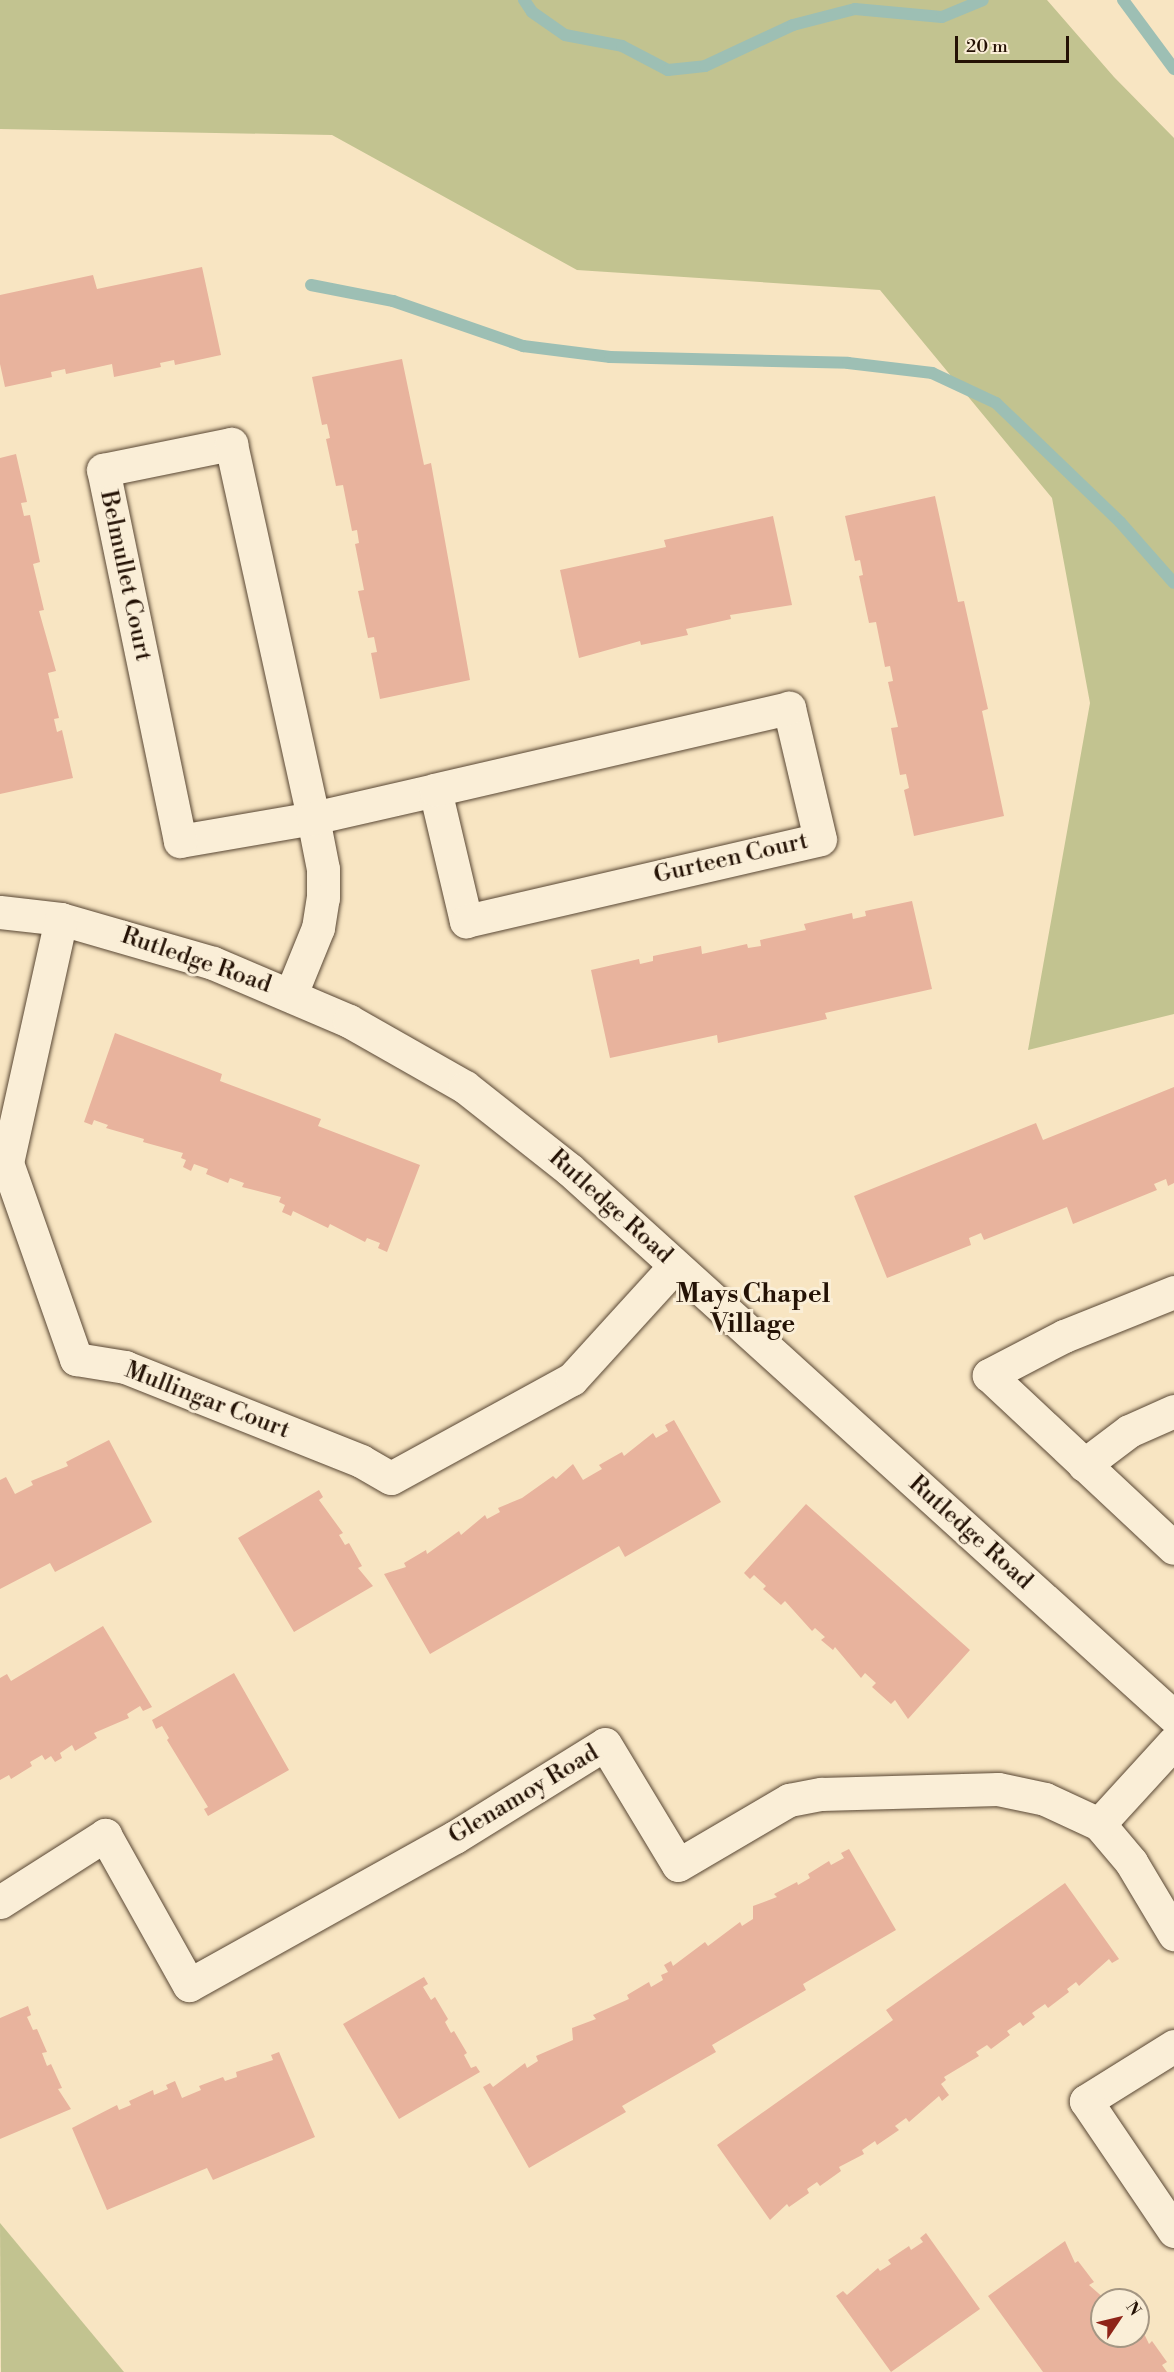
<!DOCTYPE html>
<html>
<head>
<meta charset="utf-8">
<style>
	body { margin:0 }
	#map { position:relative; width:1174px; height:2372px; overflow:hidden; background:#f8e5c2; font-family:"Libre Bodoni",serif }
	div>[style] { position:absolute }
	[style*='--x'] { left:calc(var(--x)*1px); top:calc(var(--y)*1px); width:calc(var(--w)*1px); rotate:calc(var(--a)*1deg) }
	.green>* { inset:0; background:#c2c390 }
	.stream>* { height:12px; margin:-6px; padding:0 6px; transform-origin:6px; border-radius:6px; background:#9dbfb4 }
	.building>* { inset:0; background:#e8b39d }
	.roads { filter:drop-shadow(0 0 2px #594734) drop-shadow(0 0 2px #594734) }
	.minor>* { height:33px; margin:-16.5px; padding:0 16.5px; transform-origin:16.5px; border-radius:16.5px; background:#faeed7 }
	span { translate:-50% -50%; white-space:nowrap; text-align:center; line-height:1.15; -webkit-text-stroke:6px #faeed7; paint-order:stroke }
	.street-label { font-size:24px; color:#241205 }
	.neighbourhood-label { font-size:26px; color:#241205; font-weight:700 }
	.north { position:absolute; left:1090px; top:2288px; width:60px; height:60px; box-sizing:border-box; background:#faeed7; border:2px solid #a49683; border-radius:50%; rotate:55deg; font-size:16px; font-weight:700; line-height:24px; text-align:center; color:#241205 }
	.north::after { content:''; display:block; margin:auto; width:21px; height:27px; background:#8f2418; clip-path:polygon(50% 0,100% 100%,50% 72%,0 100%) }
	.scale { position:absolute; left:955px; top:36px; width:114px; height:27px; box-sizing:border-box; border:3px solid #241205; border-top:0; padding-left:8px; font-size:18px; line-height:21px; white-space:nowrap; color:#241205; -webkit-text-stroke:4px #faeed7; paint-order:stroke }
</style>
</head>
<body>
<div id="map">
	<div class="green">
		<div style="clip-path:polygon(0 0,1047px 0,1114px 77px,1174px 138px,1174px 1014px,1028px 1050px,1090px 703px,1052px 498px,880px 290px,577px 270px,332px 135px,0 129px)"></div>
		<div style="clip-path:polygon(0 2223px,124px 2372px,1px 2372px)"></div>
	</div>
	<div class="stream">
		<div style="--x:524;--y:0;--w:14;--a:56"></div>
		<div style="--x:532;--y:12;--w:40;--a:34.9"></div>
		<div style="--x:565;--y:35;--w:58;--a:10.9"></div>
		<div style="--x:622;--y:46;--w:52;--a:27.6"></div>
		<div style="--x:668;--y:70;--w:37;--a:-6"></div>
		<div style="--x:705;--y:66;--w:97;--a:-25"></div>
		<div style="--x:793;--y:25;--w:64;--a:-14.5"></div>
		<div style="--x:855;--y:9;--w:87;--a:5.3"></div>
		<div style="--x:942;--y:17;--w:44;--a:-22.5"></div>
		<div style="--x:1123;--y:0;--w:86;--a:53.5"></div>
		<div style="--x:311;--y:285;--w:84;--a:11"></div>
		<div style="--x:393;--y:301;--w:138;--a:19.1"></div>
		<div style="--x:523;--y:346;--w:88;--a:7.2"></div>
		<div style="--x:610;--y:357;--w:238;--a:1.4"></div>
		<div style="--x:848;--y:363;--w:85;--a:6.8"></div>
		<div style="--x:932;--y:373;--w:71;--a:25.1"></div>
		<div style="--x:996;--y:403;--w:172;--a:43.8"></div>
		<div style="--x:1120;--y:522;--w:81;--a:48.5"></div>
	</div>
	<div class="building">
		<div style="clip-path:polygon(202px 267px,221px 355px,175px 365px,174px 360px,160px 363px,161px 367px,114px 377px,112px 364px,66px 374px,65px 369px,51px 372px,52px 377px,5px 387px,0 364px,0 295px,93px 275px,97px 289px)"></div>
		<div style="clip-path:polygon(402px 359px,424px 465px,431px 463px,470px 680px,380px 699px,371px 653px,377px 652px,374px 637px,368px 638px,358px 591px,364px 590px,355px 544px,359px 543px,357px 530px,352px 531px,343px 485px,336px 486px,326px 439px,330px 438px,327px 424px,322px 425px,312px 377px)"></div>
		<div style="clip-path:polygon(16px 454px,27px 502px,21px 503px,24px 516px,30px 515px,40px 562px,33px 564px,44px 610px,39px 611px,56px 671px,48px 673px,59px 718px,54px 719px,57px 732px,62px 730px,73px 778px,0 794px,0 458px)"></div>
		<div style="clip-path:polygon(935px 496px,958px 602px,964px 601px,988px 709px,982px 711px,1004px 816px,914px 836px,904px 790px,909px 788px,906px 774px,900px 775px,891px 728px,898px 727px,888px 682px,893px 681px,890px 666px,885px 667px,876px 622px,869px 623px,859px 576px,863px 575px,860px 560px,855px 561px,845px 516px)"></div>
		<div style="clip-path:polygon(773px 516px,792px 605px,730px 615px,731px 619px,686px 629px,688px 635px,641px 645px,640px 641px,579px 658px,560px 570px,666px 547px,664px 540px)"></div>
		<div style="clip-path:polygon(912px 901px,932px 989px,825px 1013px,827px 1019px,718px 1043px,717px 1035px,610px 1058px,591px 970px,639px 959px,640px 964px,653px 961px,653px 956px,701px 946px,702px 954px,747px 944px,748px 948px,761px 946px,760px 940px,806px 930px,804px 924px,852px 913px,853px 919px,866px 916px,865px 911px)"></div>
		<div style="clip-path:polygon(115px 1033px,222px 1074px,220px 1081px,321px 1119px,318px 1126px,420px 1165px,387px 1252px,378px 1248px,380px 1243px,367px 1238px,365px 1242px,330px 1224px,328px 1228px,293px 1211px,291px 1216px,282px 1212px,285px 1205px,279px 1202px,281px 1197px,242px 1187px,244px 1183px,230px 1178px,228px 1183px,206px 1174px,208px 1169px,194px 1164px,191px 1171px,183px 1167px,186px 1160px,181px 1158px,183px 1153px,143px 1142px,144px 1139px,106px 1128px,108px 1125px,94px 1120px,92px 1125px,84px 1122px)"></div>
		<div style="clip-path:polygon(1174px 1087px,1174px 1183px,1168px 1186px,1166px 1179px,1154px 1184px,1157px 1190px,1073px 1224px,1067px 1207px,984px 1240px,981px 1233px,969px 1238px,971px 1245px,887px 1278px,854px 1196px,1036px 1123px,1043px 1140px)"></div>
		<div style="clip-path:polygon(674px 1420px,721px 1502px,625px 1557px,619px 1546px,430px 1654px,384px 1574px,406px 1567px,404px 1563px,426px 1550px,427px 1554px,459px 1531px,461px 1535px,485px 1515px,487px 1519px,500px 1512px,498px 1508px,522px 1498px,553px 1476px,556px 1479px,573px 1464px,583px 1480px,602px 1469px,599px 1465px,622px 1452px,624px 1456px,653px 1433px,656px 1438px,668px 1431px,665px 1425px)"></div>
		<div style="clip-path:polygon(109px 1440px,152px 1522px,55px 1572px,50px 1563px,0 1589px,0 1480px,6px 1477px,15px 1494px,33px 1485px,31px 1481px,68px 1466px,66px 1462px)"></div>
		<div style="clip-path:polygon(319px 1490px,323px 1497px,319px 1500px,343px 1533px,339px 1535px,345px 1545px,349px 1543px,362px 1566px,358px 1568px,373px 1586px,294px 1632px,238px 1538px)"></div>
		<div style="clip-path:polygon(806px 1504px,970px 1650px,908px 1719px,895px 1700px,891px 1704px,872px 1687px,876px 1683px,865px 1673px,861px 1678px,835px 1647px,833px 1650px,821px 1640px,825px 1637px,815px 1628px,812px 1631px,785px 1601px,781px 1605px,763px 1589px,766px 1586px,754px 1575px,750px 1579px,744px 1573px)"></div>
		<div style="clip-path:polygon(103px 1626px,152px 1707px,143px 1711px,140px 1706px,127px 1714px,129px 1718px,94px 1733px,97px 1738px,75px 1751px,72px 1745px,60px 1753px,62px 1758px,55px 1762px,51px 1756px,45px 1760px,42px 1755px,30px 1762px,32px 1766px,11px 1779px,9px 1775px,0 1780px,0 1678px,7px 1674px,11px 1681px)"></div>
		<div style="clip-path:polygon(234px 1673px,289px 1770px,208px 1816px,204px 1809px,208px 1807px,167px 1740px,169px 1738px,162px 1726px,156px 1729px,152px 1720px)"></div>
		<div style="clip-path:polygon(849px 1849px,896px 1930px,803px 1984px,806px 1990px,712px 2045px,716px 2052px,622px 2106px,626px 2112px,529px 2168px,483px 2087px,490px 2083px,493px 2087px,525px 2063px,527px 2068px,538px 2061px,536px 2056px,573px 2040px,572px 2028px,596px 2019px,593px 2015px,629px 1999px,627px 1995px,649px 1982px,651px 1987px,663px 1980px,661px 1975px,668px 1972px,664px 1965px,671px 1961px,673px 1966px,705px 1942px,708px 1946px,740px 1922px,742px 1926px,753px 1919px,753px 1906px,777px 1897px,774px 1894px,797px 1882px,798px 1885px,810px 1878px,808px 1874px,829px 1861px,831px 1865px,844px 1858px,841px 1853px)"></div>
		<div style="clip-path:polygon(1065px 1883px,1119px 1959px,1112px 1963px,1109px 1959px,1079px 1986px,1076px 1982px,1067px 1989px,1069px 1992px,1048px 2008px,1045px 2004px,1032px 2013px,1035px 2017px,1023px 2026px,1020px 2022px,1007px 2031px,1010px 2035px,991px 2049px,987px 2045px,976px 2052px,979px 2056px,944px 2077px,946px 2080px,941px 2084px,949px 2095px,942px 2101px,939px 2096px,909px 2122px,906px 2118px,895px 2126px,899px 2130px,877px 2145px,875px 2141px,862px 2150px,864px 2154px,839px 2167px,841px 2171px,820px 2186px,817px 2182px,807px 2189px,809px 2193px,789px 2207px,787px 2204px,770px 2220px,717px 2145px,893px 2020px,886px 2010px)"></div>
		<div style="clip-path:polygon(424px 1977px,428px 1984px,423px 1987px,431px 2000px,435px 1997px,448px 2019px,445px 2022px,451px 2033px,454px 2031px,467px 2053px,464px 2055px,471px 2068px,476px 2066px,480px 2072px,399px 2119px,343px 2024px)"></div>
		<div style="clip-path:polygon(28px 2006px,31px 2015px,27px 2017px,33px 2030px,37px 2029px,47px 2052px,42px 2053px,47px 2066px,51px 2064px,62px 2088px,58px 2089px,71px 2109px,0 2139px,0 2018px)"></div>
		<div style="clip-path:polygon(279px 2052px,315px 2137px,213px 2180px,207px 2168px,107px 2210px,72px 2128px,117px 2105px,119px 2110px,131px 2105px,129px 2101px,153px 2090px,154px 2095px,168px 2089px,166px 2085px,175px 2081px,182px 2098px,201px 2090px,199px 2086px,223px 2077px,225px 2081px,237px 2077px,236px 2072px,273px 2060px,271px 2055px)"></div>
		<div style="clip-path:polygon(926px 2233px,980px 2309px,891px 2372px,836px 2296px,843px 2291px,847px 2295px,878px 2268px,880px 2271px,891px 2264px,888px 2260px,909px 2246px,911px 2250px,923px 2242px,920px 2238px)"></div>
		<div style="clip-path:polygon(1065px 2241px,1075px 2263px,1078px 2261px,1094px 2282px,1089px 2285px,1106px 2300px,1102px 2300px,1102px 2336px,1138px 2336px,1138px 2321px,1149px 2344px,1152px 2341px,1167px 2362px,1162px 2365px,1167px 2372px,1043px 2372px,988px 2296px)"></div>
	</div>
	<div class="roads">
		<div class="minor">
			<div style="--x:0;--y:912;--w:61;--a:6.5"></div>
			<div style="--x:61;--y:919;--w:158;--a:16.1"></div>
			<div style="--x:213;--y:963;--w:148;--a:23.1"></div>
			<div style="--x:349;--y:1021;--w:133;--a:29.6"></div>
			<div style="--x:465;--y:1087;--w:132;--a:38.3"></div>
			<div style="--x:569;--y:1169;--w:816;--a:42.17"></div>
			<div style="--x:61;--y:919;--w:250;--a:102.5"></div>
			<div style="--x:7;--y:1163;--w:208;--a:70.6"></div>
			<div style="--x:76;--y:1359;--w:50;--a:9.3"></div>
			<div style="--x:125;--y:1367;--w:254;--a:21.7"></div>
			<div style="--x:361;--y:1461;--w:34;--a:30"></div>
			<div style="--x:391;--y:1478;--w:206;--a:-28.7"></div>
			<div style="--x:572;--y:1379;--w:153;--a:-47.7"></div>
			<div style="--x:291;--y:994;--w:71;--a:-67.8"></div>
			<div style="--x:318;--y:928;--w:30;--a:-81"></div>
			<div style="--x:323;--y:898;--w:29;--a:-90"></div>
			<div style="--x:323;--y:869;--w:52;--a:-101.1"></div>
			<div style="--x:313;--y:818;--w:135;--a:170.2"></div>
			<div style="--x:180;--y:841;--w:379;--a:-101.7"></div>
			<div style="--x:103;--y:470;--w:131;--a:-11.5"></div>
			<div style="--x:231;--y:444;--w:383;--a:77.6"></div>
			<div style="--x:313;--y:818;--w:125;--a:-12.9"></div>
			<div style="--x:435;--y:790;--w:135;--a:76.7"></div>
			<div style="--x:466;--y:921;--w:363;--a:-13"></div>
			<div style="--x:820;--y:839;--w:135;--a:-103.3"></div>
			<div style="--x:789;--y:708;--w:363;--a:167"></div>
			<div style="--x:1174;--y:1292;--w:118;--a:158.2"></div>
			<div style="--x:1064;--y:1336;--w:85;--a:152.5"></div>
			<div style="--x:989;--y:1375;--w:253;--a:43.1"></div>
			<div style="--x:1084;--y:1465;--w:56;--a:-37.1"></div>
			<div style="--x:1129;--y:1431;--w:49;--a:-24"></div>
			<div style="--x:1174;--y:1742;--w:111;--a:132.4"></div>
			<div style="--x:1099;--y:1824;--w:50;--a:49.9"></div>
			<div style="--x:1131;--y:1862;--w:84;--a:59.2"></div>
			<div style="--x:0;--y:1902;--w:125;--a:-32.5"></div>
			<div style="--x:105;--y:1835;--w:172;--a:60.8"></div>
			<div style="--x:189;--y:1985;--w:304;--a:-29.1"></div>
			<div style="--x:455;--y:1837;--w:176;--a:-31.8"></div>
			<div style="--x:605;--y:1744;--w:141;--a:58.9"></div>
			<div style="--x:678;--y:1865;--w:129;--a:-30.4"></div>
			<div style="--x:789;--y:1800;--w:33;--a:-11"></div>
			<div style="--x:821;--y:1794;--w:177;--a:-1.6"></div>
			<div style="--x:998;--y:1789;--w:48;--a:12"></div>
			<div style="--x:1045;--y:1799;--w:60;--a:24.8"></div>
			<div style="--x:1174;--y:2046;--w:104;--a:148"></div>
			<div style="--x:1086;--y:2101;--w:157;--a:55.9"></div>
		</div>
	</div>
	<div class="street-label">
		<span style="left:125px;top:576px;rotate:78deg">Belmullet Court</span>
		<span style="left:731px;top:859px;rotate:-13deg">Gurteen Court</span>
		<span style="left:196px;top:961px;rotate:19deg">Rutledge Road</span>
		<span style="left:610px;top:1207px;rotate:42deg">Rutledge Road</span>
		<span style="left:207px;top:1401px;rotate:21deg">Mullingar Court</span>
		<span style="left:970px;top:1533px;rotate:42deg">Rutledge Road</span>
		<span style="left:524px;top:1795px;rotate:-31deg">Glenamoy Road</span>
	</div>
	<div class="neighbourhood-label">
		<span style="left:753px;top:1310px">Mays Chapel<br>Village</span>
	</div>
	<div class="north">N</div>
	<div class="scale">20 m</div>
</div>
</body>
</html>
